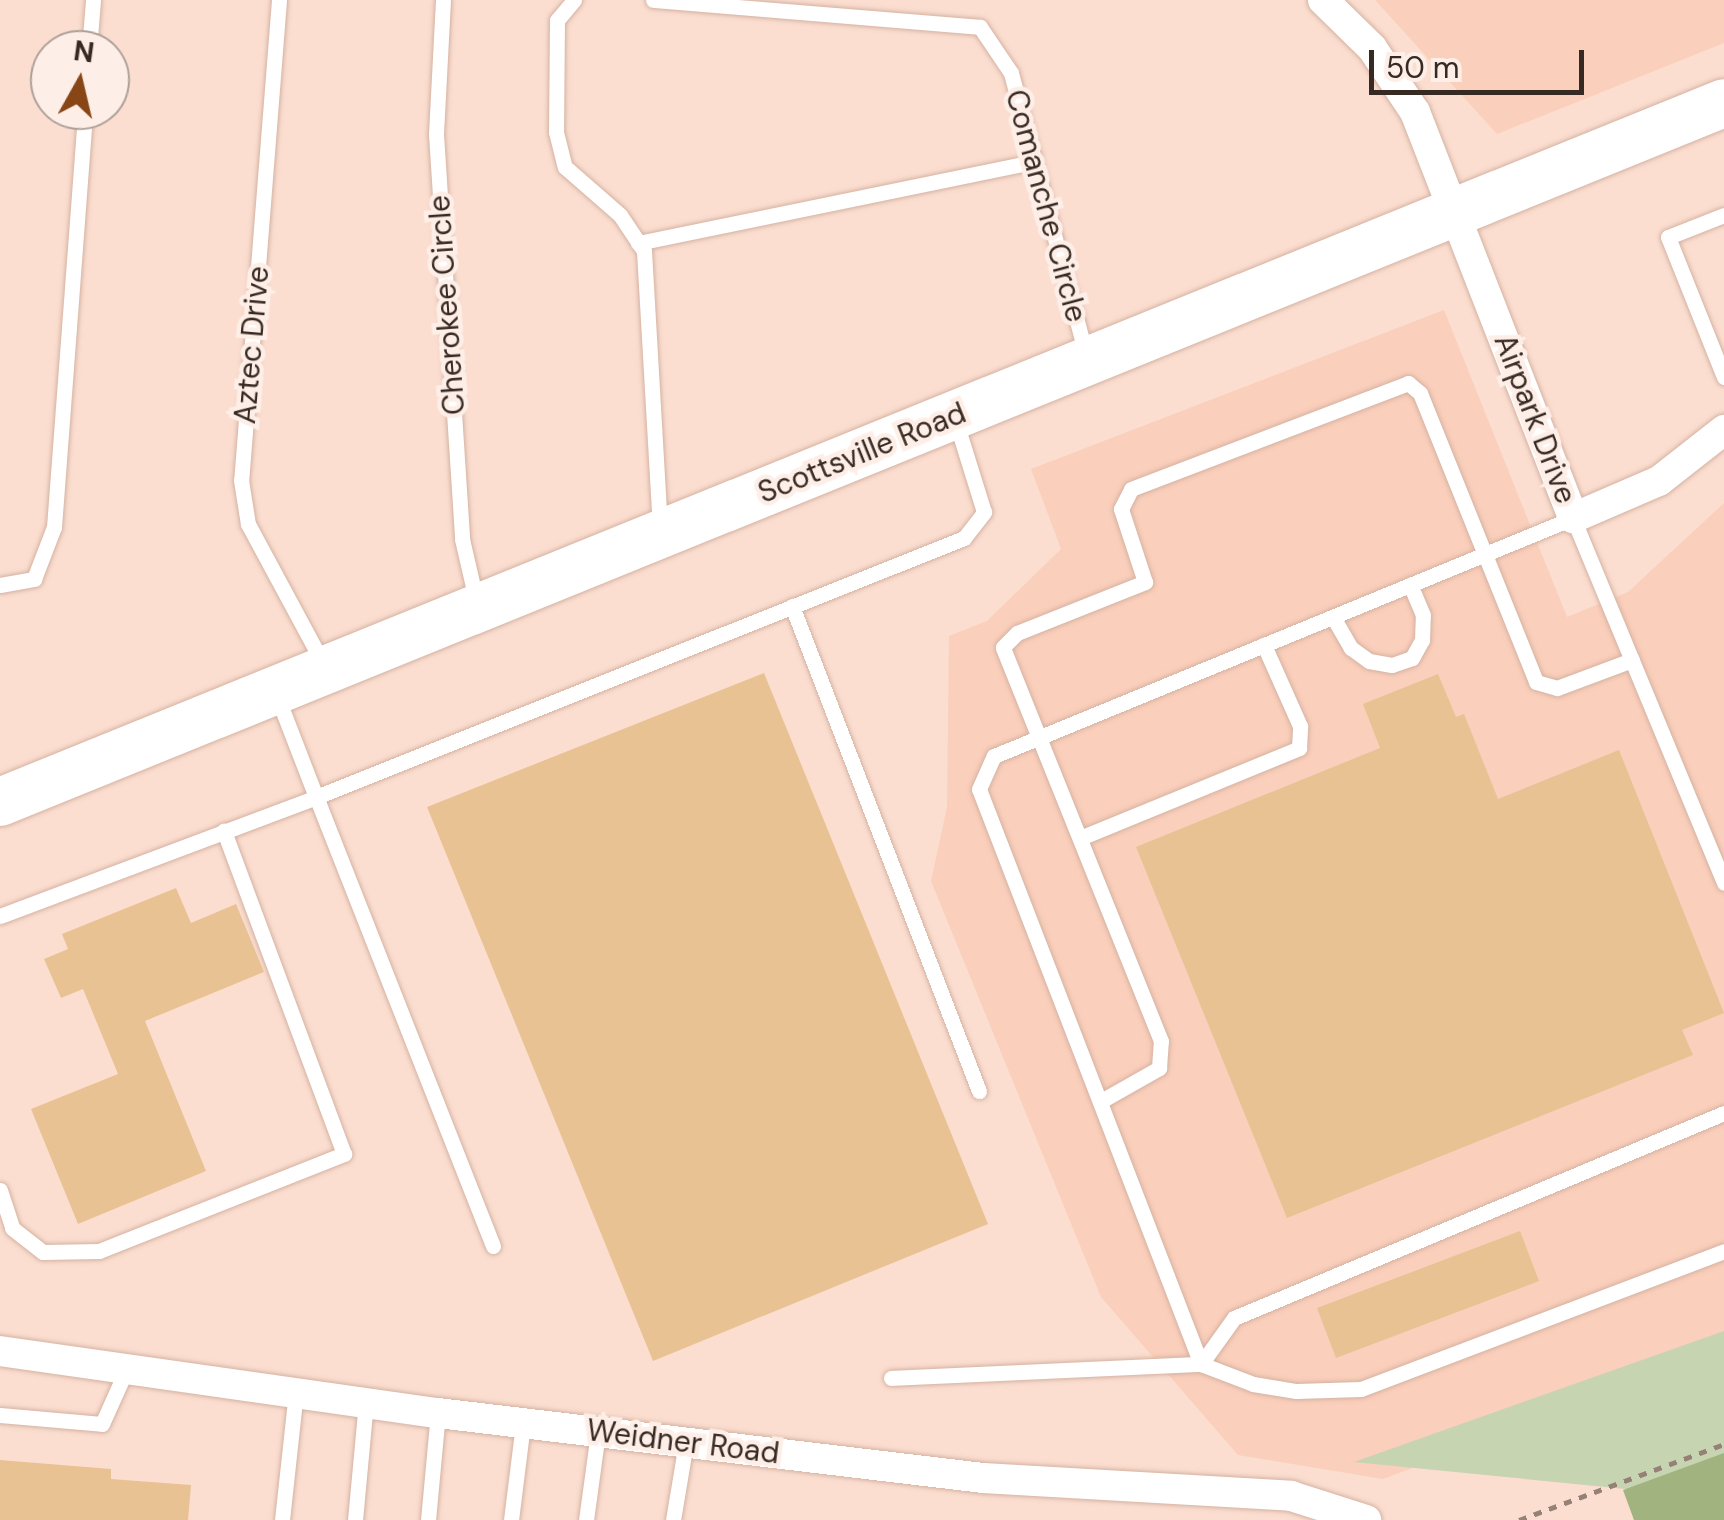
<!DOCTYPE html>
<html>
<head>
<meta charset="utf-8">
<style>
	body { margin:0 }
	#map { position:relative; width:1724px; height:1520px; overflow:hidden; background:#fbded0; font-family:"DM Sans",sans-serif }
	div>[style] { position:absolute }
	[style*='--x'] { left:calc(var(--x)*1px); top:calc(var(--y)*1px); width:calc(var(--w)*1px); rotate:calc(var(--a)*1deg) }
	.built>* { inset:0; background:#facfbb }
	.green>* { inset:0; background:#c7d4b1 }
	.forest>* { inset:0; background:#a1b37e }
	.building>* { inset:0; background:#e9c294 }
	.path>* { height:5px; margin-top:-2.5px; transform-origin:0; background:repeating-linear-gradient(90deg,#968177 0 8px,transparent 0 16px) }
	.roads { filter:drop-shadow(0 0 2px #d5b2a2) drop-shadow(0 0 2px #d5b2a2) }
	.service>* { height:15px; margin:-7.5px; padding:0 7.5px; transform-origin:7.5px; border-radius:7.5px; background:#fff }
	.minor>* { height:30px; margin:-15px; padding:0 15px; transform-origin:15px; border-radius:15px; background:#fff }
	.primary>* { height:48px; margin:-24px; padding:0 24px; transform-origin:24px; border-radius:24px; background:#fff }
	span { translate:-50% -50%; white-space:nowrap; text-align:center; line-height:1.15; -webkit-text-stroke:9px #fdeee7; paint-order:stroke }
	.street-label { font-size:30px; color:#372a23 }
	.north { position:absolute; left:30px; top:30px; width:100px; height:100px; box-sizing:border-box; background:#fdeee7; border:2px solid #aea099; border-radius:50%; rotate:8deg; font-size:28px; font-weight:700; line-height:40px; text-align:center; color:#372a23 }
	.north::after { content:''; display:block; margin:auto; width:35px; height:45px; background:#884515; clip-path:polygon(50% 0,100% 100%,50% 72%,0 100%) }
	.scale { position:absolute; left:1369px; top:50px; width:215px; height:45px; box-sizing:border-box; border:5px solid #372a23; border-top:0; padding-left:12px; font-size:30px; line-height:35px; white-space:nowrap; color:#372a23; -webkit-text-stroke:8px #fdeee7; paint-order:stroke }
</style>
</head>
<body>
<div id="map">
	<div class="built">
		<div style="clip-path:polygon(1375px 0,1724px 0,1724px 43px,1497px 134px)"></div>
		<div style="clip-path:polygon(1444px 310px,1567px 617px,1628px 592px,1724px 503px,1724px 1350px,1383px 1479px,1238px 1455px,1101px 1297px,931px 881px,947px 807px,949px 636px,987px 621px,1061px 549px,1031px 469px)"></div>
	</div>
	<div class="green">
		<div style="clip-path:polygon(1724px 1331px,1724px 1462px,1646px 1491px,1354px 1462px)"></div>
	</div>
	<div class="forest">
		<div style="clip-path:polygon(1724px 1453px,1724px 1520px,1634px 1520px,1623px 1490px)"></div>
	</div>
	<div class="building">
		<div style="clip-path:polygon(764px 673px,988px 1224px,653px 1361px,427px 807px)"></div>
		<div style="clip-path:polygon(1438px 674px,1456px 717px,1464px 714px,1498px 799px,1619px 750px,1724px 1013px,1682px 1030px,1693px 1055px,1287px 1218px,1136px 847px,1380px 748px,1363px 704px)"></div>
		<div style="clip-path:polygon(176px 888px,191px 923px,236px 904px,264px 972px,145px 1021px,206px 1171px,78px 1224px,31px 1109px,118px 1074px,83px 989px,61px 998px,44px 959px,68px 949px,62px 934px)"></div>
		<div style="clip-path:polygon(1520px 1231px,1539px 1281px,1336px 1358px,1317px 1308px)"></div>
		<div style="clip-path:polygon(0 1460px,111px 1469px,111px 1479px,191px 1485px,188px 1520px,0 1520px)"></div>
	</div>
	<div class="path">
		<div style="--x:1519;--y:1520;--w:219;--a:-20.3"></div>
	</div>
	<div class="roads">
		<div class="service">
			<div style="--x:279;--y:0;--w:482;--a:94.5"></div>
			<div style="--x:241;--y:480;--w:45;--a:81"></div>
			<div style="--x:248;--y:524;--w:160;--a:61.7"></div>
			<div style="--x:443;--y:0;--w:134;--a:93"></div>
			<div style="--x:436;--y:134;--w:406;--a:86.3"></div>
			<div style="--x:462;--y:539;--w:67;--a:77"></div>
			<div style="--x:574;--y:0;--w:26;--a:130"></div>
			<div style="--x:557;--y:20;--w:112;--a:90.5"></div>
			<div style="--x:556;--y:132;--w:36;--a:76"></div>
			<div style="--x:565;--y:167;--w:73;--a:41.1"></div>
			<div style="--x:620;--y:215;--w:43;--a:56.3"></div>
			<div style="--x:644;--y:251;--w:275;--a:86.7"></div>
			<div style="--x:653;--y:0;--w:328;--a:4.7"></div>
			<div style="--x:980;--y:27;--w:55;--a:56"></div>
			<div style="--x:1011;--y:73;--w:295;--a:75.1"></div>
			<div style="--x:89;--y:50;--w:50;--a:-85.4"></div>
			<div style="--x:1724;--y:215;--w:60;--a:158.6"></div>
			<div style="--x:1668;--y:237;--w:151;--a:68.2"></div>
			<div style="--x:638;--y:243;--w:404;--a:-11.6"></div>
			<div style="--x:0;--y:585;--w:35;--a:-10"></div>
			<div style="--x:34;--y:579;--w:56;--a:-69"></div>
			<div style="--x:54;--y:527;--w:418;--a:-85.7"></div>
			<div style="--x:792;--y:606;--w:520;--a:68.92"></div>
			<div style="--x:1333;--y:617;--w:36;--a:60"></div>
			<div style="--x:1351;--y:648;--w:22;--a:36"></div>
			<div style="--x:1369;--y:661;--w:23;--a:10"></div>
			<div style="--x:1392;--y:665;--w:21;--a:-19"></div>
			<div style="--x:1412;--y:658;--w:21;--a:-61"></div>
			<div style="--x:1422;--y:640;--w:25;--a:-88"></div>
			<div style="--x:1423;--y:615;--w:33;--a:-113"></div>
			<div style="--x:1080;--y:838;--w:237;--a:-22.3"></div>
			<div style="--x:1299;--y:748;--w:22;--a:-87"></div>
			<div style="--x:1300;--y:726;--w:89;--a:-114"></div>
			<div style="--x:0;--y:916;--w:338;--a:-20.6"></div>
			<div style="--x:316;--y:797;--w:108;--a:-111.1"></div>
			<div style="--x:1101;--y:1101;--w:67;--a:-29.6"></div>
			<div style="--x:1159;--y:1068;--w:27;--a:-86"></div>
			<div style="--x:1161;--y:1041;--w:424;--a:-111.9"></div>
			<div style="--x:1003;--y:647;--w:20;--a:-45"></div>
			<div style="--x:1017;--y:633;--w:138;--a:-21.7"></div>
			<div style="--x:1145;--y:582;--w:77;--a:-108.2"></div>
			<div style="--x:1121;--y:509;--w:22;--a:-63"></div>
			<div style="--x:1131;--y:489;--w:297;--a:-20.9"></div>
			<div style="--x:1408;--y:383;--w:16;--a:40"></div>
			<div style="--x:1420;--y:393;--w:311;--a:68.1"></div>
			<div style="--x:1536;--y:682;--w:22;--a:16"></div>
			<div style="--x:1557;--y:688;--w:80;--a:-20.5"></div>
			<div style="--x:1724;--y:1113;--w:531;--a:157.3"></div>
			<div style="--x:1234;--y:1318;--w:57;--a:125.7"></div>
			<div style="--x:1201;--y:1364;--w:56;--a:21"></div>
			<div style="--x:1253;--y:1384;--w:44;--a:9.2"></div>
			<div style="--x:1296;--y:1391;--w:65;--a:-1.8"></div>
			<div style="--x:1361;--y:1389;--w:388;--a:-20.8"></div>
			<div style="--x:0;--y:1190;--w:40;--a:72"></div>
			<div style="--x:12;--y:1228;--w:39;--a:38"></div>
			<div style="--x:43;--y:1252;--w:56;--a:-1"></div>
			<div style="--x:99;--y:1251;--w:264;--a:-21.6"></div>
			<div style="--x:344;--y:1154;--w:345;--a:-110.4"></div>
			<div style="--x:493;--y:1246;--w:483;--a:-111.5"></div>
			<div style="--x:316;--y:797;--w:698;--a:-21.79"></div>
			<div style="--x:964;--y:538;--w:33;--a:-52"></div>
			<div style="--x:984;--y:512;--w:97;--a:-107.3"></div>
			<div style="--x:891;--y:1378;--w:310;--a:-2.6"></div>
			<div style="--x:1201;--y:1364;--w:616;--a:-111.11"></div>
			<div style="--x:979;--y:789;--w:36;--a:-66"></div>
			<div style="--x:994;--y:756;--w:626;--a:-22.35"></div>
			<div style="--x:1573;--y:518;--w:395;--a:67.5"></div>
			<div style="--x:0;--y:1415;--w:102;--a:5"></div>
			<div style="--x:102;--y:1424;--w:61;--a:-65.9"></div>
			<div style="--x:282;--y:1520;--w:130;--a:-83.8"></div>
			<div style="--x:355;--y:1520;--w:119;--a:-84.7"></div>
			<div style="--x:428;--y:1520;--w:107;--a:-84.7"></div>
			<div style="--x:511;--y:1520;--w:98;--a:-82.9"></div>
			<div style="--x:586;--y:1520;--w:89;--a:-82.2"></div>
			<div style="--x:673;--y:1520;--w:79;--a:-80.5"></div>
		</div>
		<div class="minor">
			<div style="--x:1323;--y:0;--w:69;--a:44.4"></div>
			<div style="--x:1372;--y:48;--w:77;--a:56.1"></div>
			<div style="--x:1415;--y:112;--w:436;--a:68.7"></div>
			<div style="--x:1573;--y:518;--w:94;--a:-23.3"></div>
			<div style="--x:1659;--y:481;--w:83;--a:-38.1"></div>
			<div style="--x:0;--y:1351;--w:442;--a:8.1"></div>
			<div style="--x:438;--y:1413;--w:549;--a:6.8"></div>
			<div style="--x:983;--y:1478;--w:309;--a:3.3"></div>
			<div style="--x:1291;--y:1496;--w:79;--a:17.7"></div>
		</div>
		<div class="primary">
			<div style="--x:0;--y:802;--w:1860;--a:-22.07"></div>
		</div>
	</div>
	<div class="street-label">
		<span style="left:1046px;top:206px;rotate:75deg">Comanche Circle</span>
		<span style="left:447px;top:305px;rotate:-94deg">Cherokee Circle</span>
		<span style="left:252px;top:345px;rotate:-85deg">Aztec Drive</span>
		<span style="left:1535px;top:419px;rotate:69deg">Airpark Drive</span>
		<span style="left:862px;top:453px;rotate:-22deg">Scottsville Road</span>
		<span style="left:683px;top:1442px;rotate:7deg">Weidner Road</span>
	</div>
	<div class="north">N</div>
	<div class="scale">50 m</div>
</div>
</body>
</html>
